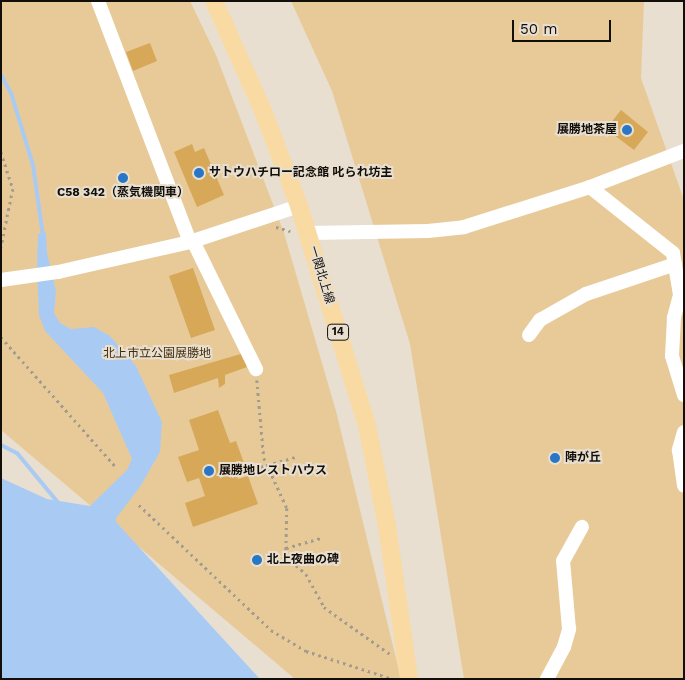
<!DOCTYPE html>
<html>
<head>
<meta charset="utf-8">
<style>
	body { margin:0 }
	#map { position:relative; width:685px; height:680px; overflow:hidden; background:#e8dfd0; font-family:"Work Sans","Noto Sans JP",sans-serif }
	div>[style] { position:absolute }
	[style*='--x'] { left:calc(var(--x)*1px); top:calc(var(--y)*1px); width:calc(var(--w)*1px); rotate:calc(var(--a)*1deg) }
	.green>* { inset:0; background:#e8ca99 }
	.water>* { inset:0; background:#a9cbf3 }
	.stream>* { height:4px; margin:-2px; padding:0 2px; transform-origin:2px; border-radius:2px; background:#a9cbf3 }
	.building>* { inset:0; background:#d6a858 }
	.path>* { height:2.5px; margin-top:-1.25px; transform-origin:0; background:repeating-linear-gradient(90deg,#a29b8f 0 2.5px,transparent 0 6.5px) }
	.minor>* { height:14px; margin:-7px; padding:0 7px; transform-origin:7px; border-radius:7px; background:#fff }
	.major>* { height:18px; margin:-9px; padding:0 9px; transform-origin:9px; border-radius:9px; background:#fadaa3 }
	.dots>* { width:14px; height:14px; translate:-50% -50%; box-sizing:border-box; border:2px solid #e8dfd0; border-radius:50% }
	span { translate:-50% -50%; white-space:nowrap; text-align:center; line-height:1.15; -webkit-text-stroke:4px #e8dfd0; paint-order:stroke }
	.shield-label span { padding:1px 4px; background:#e8dfd0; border:1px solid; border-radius:4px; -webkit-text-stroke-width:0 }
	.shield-label { font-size:11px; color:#120f0a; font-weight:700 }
	.poi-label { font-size:12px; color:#120f0a; font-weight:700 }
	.right { translate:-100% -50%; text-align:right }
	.left { translate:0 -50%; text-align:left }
	.street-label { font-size:12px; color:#120f0a }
	.park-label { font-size:12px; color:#412e0b }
	.frame { position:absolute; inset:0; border:2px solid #120f0a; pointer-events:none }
	.scale { position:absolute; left:512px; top:20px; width:99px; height:22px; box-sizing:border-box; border:2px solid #120f0a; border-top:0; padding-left:6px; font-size:15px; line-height:18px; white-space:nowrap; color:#120f0a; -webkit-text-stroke:4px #e8dfd0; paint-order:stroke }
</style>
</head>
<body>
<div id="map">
	<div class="green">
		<div style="clip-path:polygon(1px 1px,190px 1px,216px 55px,284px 233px,336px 411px,401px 679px,295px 679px,1px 430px)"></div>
		<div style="clip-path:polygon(291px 1px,644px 1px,641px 78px,684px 200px,684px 679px,464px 679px,410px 344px,332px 91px)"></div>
	</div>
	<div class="water">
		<div style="clip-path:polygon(46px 232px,47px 253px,56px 291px,54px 313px,60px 323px,71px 329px,94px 327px,110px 336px,136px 366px,162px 422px,160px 452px,140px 487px,116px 518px,116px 522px,260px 679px,1px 679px,1px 478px,47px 499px,90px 506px,127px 470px,132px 459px,103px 393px,45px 331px,39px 315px,37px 268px,38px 234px)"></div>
	</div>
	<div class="stream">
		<div style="--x:1;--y:75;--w:21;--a:61"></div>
		<div style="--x:11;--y:93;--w:75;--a:73"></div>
		<div style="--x:33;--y:165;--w:72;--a:82"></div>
		<div style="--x:1;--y:445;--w:18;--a:27"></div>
		<div style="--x:17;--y:453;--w:67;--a:50.4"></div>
	</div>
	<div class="building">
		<div style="clip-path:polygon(150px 43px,157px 61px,133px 71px,126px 52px)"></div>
		<div style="clip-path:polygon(621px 110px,648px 132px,634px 150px,606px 129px)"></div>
		<div style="clip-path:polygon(192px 144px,195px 152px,204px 148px,224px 195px,197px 207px,174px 152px)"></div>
		<div style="clip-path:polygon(193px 268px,215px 330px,191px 338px,169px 276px)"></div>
		<div style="clip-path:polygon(244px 353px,247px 367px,225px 375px,225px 384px,219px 388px,218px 378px,174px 393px,169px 375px)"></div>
		<div style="clip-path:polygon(218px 410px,230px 443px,236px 441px,244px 463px,234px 467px,238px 479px,248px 476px,258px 504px,193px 527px,185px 503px,205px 496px,199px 478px,187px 482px,178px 457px,199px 450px,189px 420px)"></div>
	</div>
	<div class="path">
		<div style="--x:1;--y:152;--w:39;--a:72"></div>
		<div style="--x:13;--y:189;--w:60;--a:101.5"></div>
		<div style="--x:276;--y:227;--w:15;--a:16"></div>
		<div style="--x:1;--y:337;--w:172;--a:48.5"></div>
		<div style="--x:257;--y:380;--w:78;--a:84.9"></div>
		<div style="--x:264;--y:458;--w:55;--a:65.3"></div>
		<div style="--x:287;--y:508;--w:49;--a:91.2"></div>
		<div style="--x:286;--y:557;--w:26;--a:40"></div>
		<div style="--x:306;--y:574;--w:38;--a:61"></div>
		<div style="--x:324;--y:607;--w:81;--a:35.5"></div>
		<div style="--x:236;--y:474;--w:61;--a:-16.1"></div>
		<div style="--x:139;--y:505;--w:182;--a:43.4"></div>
		<div style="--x:271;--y:630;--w:41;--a:31"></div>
		<div style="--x:306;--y:651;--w:91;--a:17.8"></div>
		<div style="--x:286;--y:548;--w:37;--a:-16"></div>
	</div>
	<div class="minor">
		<div style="--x:98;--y:1;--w:258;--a:69.1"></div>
		<div style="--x:590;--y:187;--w:106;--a:38.5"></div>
		<div style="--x:673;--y:253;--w:43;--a:80.5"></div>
		<div style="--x:680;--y:295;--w:24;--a:105"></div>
		<div style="--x:674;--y:318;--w:38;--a:93"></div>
		<div style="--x:672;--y:356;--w:41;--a:72.9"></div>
		<div style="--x:308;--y:233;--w:120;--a:-1"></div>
		<div style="--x:428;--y:231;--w:36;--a:-6"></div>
		<div style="--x:464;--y:227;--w:132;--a:-17.6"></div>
		<div style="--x:590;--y:187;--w:101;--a:-21"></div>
		<div style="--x:193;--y:241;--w:143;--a:63.8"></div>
		<div style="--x:1;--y:280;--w:58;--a:-8"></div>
		<div style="--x:58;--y:272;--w:135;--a:-12.8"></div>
		<div style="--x:190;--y:242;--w:115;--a:-18.3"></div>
		<div style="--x:529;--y:335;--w:19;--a:-54"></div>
		<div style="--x:540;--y:320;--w:53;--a:-29.5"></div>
		<div style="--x:586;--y:294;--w:94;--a:-18.6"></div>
		<div style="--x:684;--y:432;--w:19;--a:106"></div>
		<div style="--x:679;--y:450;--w:36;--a:82"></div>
		<div style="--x:547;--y:679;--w:36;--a:-62"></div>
		<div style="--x:564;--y:647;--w:19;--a:-74"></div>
		<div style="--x:569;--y:629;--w:68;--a:-95"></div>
		<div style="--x:563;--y:561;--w:39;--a:-61"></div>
	</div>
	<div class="major">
		<div style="--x:214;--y:1;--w:120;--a:66"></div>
		<div style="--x:263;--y:111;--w:102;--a:69.2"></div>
		<div style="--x:299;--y:206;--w:230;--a:72.8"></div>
		<div style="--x:367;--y:426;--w:102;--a:78.7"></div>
		<div style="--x:387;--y:526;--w:155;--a:81.8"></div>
	</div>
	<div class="dots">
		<div style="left:627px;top:130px;background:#2876c5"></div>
		<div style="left:199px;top:173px;background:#2876c5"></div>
		<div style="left:123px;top:178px;background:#2876c5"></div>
		<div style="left:555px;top:458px;background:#2876c5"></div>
		<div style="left:209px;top:471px;background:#2876c5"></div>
		<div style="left:257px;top:560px;background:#2876c5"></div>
	</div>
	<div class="shield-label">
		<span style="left:338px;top:332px">14</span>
	</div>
	<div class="poi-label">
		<span class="right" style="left:617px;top:130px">展勝地茶屋</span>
		<span class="left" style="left:209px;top:173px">サトウハチロー記念館 叱られ坊主</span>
		<span style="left:123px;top:193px">C58 342（蒸気機関車）</span>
		<span class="left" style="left:565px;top:458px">陣が丘</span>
		<span class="left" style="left:219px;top:471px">展勝地レストハウス</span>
		<span class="left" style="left:267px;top:560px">北上夜曲の碑</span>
	</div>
	<div class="street-label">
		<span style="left:321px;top:275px;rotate:73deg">一関北上線</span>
	</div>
	<div class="park-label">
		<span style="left:157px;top:354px">北上市立公園展勝地</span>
	</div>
	<div class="frame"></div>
	<div class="scale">50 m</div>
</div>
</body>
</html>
